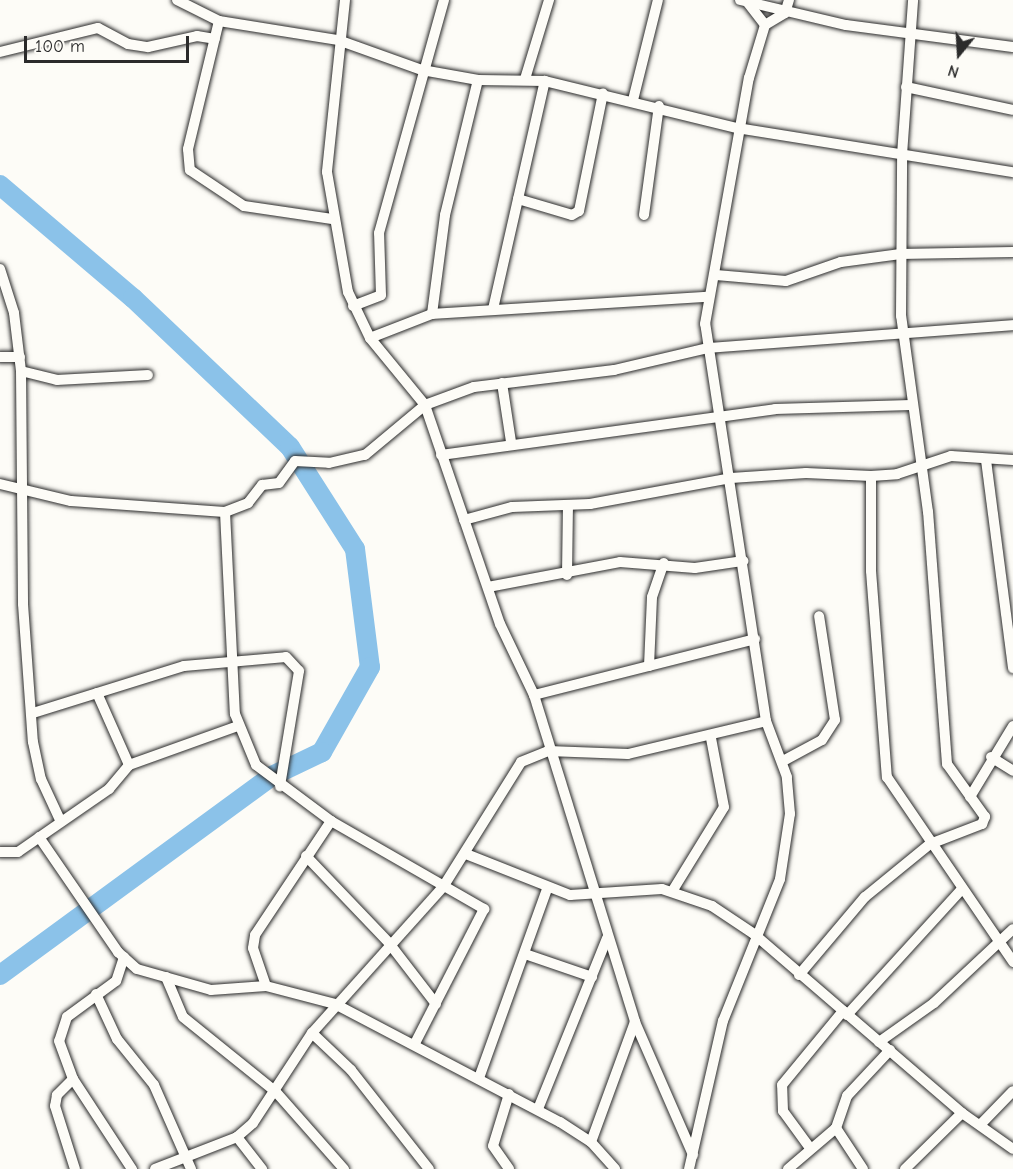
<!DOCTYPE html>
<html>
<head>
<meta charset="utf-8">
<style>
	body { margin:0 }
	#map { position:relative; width:1013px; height:1169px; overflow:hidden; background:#fdfcf7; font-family:"Comic Neue",sans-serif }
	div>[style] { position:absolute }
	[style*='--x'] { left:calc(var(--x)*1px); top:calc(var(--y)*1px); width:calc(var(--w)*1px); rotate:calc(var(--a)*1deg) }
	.river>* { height:20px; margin:-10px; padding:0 10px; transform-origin:10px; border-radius:10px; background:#8bc2e9 }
	.roads { filter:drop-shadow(0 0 2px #2b2b2b) drop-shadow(0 0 2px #2b2b2b) }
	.minor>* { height:10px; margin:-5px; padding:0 5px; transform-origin:5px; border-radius:5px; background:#fdfcf7 }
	span { translate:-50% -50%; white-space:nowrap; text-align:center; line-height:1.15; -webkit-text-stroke:4.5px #fdfcf7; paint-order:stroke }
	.north { position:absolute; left:929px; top:24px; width:60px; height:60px; -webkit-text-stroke:4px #fdfcf7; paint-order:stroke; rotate:198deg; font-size:16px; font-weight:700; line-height:24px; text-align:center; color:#2b2b2b }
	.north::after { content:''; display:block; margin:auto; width:21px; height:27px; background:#2b2b2b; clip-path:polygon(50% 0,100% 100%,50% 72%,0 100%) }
	.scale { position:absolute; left:24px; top:36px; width:165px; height:27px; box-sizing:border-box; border:3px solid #2b2b2b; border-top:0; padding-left:8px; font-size:18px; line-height:21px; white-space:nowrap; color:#2b2b2b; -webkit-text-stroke:4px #fdfcf7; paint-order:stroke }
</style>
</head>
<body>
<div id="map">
	<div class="river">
		<div style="--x:0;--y:185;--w:175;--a:40.4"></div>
		<div style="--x:133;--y:298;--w:216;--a:43.5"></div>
		<div style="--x:290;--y:447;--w:121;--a:57.5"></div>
		<div style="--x:355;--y:549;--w:119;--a:82.8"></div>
		<div style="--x:370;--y:667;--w:98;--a:119.5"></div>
		<div style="--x:322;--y:752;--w:55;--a:154.4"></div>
		<div style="--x:272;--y:776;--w:337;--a:143.8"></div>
	</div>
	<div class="roads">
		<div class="minor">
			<div style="--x:177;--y:0;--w:47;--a:26.6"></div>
			<div style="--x:219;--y:21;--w:121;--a:9.1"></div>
			<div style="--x:338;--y:40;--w:89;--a:19.7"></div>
			<div style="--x:422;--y:70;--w:57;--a:10.1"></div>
			<div style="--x:478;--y:80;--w:67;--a:0.9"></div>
			<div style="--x:545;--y:81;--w:198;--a:13.8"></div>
			<div style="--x:737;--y:128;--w:279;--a:9.1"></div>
			<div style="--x:345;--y:0;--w:173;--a:96"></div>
			<div style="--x:327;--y:172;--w:122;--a:80.1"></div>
			<div style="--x:348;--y:292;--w:51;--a:64.4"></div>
			<div style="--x:370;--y:338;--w:87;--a:50.6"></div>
			<div style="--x:425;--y:405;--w:231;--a:71.1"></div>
			<div style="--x:500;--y:624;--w:79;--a:64.4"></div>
			<div style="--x:534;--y:695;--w:342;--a:72.8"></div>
			<div style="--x:635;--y:1022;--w:145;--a:66.4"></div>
			<div style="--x:740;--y:0;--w:109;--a:13.3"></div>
			<div style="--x:846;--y:25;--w:168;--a:7.5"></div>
			<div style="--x:748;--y:3;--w:28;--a:52"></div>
			<div style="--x:219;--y:21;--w:132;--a:103.6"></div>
			<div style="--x:188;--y:149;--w:21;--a:85"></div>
			<div style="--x:190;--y:170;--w:65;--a:33.7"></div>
			<div style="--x:244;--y:206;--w:89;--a:8.4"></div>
			<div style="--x:0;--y:52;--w:101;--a:-13.8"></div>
			<div style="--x:98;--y:28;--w:34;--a:28"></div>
			<div style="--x:128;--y:44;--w:20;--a:9"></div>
			<div style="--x:148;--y:47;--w:50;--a:-12.7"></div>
			<div style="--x:197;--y:36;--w:18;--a:9"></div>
			<div style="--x:525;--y:79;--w:83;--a:-73.1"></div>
			<div style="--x:906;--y:87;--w:109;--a:12.1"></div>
			<div style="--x:633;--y:100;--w:103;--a:-76"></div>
			<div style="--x:518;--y:199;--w:56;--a:16.5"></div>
			<div style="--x:572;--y:215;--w:8;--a:-30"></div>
			<div style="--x:579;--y:211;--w:120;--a:-78.5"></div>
			<div style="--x:644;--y:215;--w:110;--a:-82.2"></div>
			<div style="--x:0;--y:269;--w:46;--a:72.3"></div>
			<div style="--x:14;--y:313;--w:58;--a:83.1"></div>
			<div style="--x:21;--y:371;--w:233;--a:89.5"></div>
			<div style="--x:23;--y:604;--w:138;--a:85.9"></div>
			<div style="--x:33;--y:742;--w:38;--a:78"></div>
			<div style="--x:41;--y:779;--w:47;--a:65.1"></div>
			<div style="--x:716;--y:275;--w:70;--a:4.9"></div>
			<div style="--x:786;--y:281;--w:58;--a:-19.1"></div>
			<div style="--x:841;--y:262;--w:60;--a:-7.7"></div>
			<div style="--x:900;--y:254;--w:113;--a:-1"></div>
			<div style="--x:353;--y:306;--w:30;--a:-21"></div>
			<div style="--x:381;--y:295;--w:62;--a:-91.8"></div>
			<div style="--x:379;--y:233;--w:242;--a:-74.4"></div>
			<div style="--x:493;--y:309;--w:234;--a:-77.2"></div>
			<div style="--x:432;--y:314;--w:100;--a:-82.5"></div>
			<div style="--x:445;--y:215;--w:139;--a:-76.3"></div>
			<div style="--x:370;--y:338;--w:66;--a:-21.2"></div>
			<div style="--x:432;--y:314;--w:275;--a:-3.6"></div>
			<div style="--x:0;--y:357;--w:20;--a:0"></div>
			<div style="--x:21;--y:371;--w:37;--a:14"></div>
			<div style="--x:57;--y:380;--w:91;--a:-3.1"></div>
			<div style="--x:502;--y:383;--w:60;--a:81.3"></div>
			<div style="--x:441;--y:455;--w:337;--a:-7.8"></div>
			<div style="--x:775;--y:409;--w:136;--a:-1.7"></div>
			<div style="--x:986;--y:460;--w:210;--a:82.6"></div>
			<div style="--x:871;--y:476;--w:95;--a:90"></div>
			<div style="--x:871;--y:571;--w:207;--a:85.6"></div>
			<div style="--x:887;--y:777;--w:224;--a:55.7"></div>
			<div style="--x:0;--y:484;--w:73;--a:13.5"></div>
			<div style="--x:71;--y:501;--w:154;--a:4.1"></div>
			<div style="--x:225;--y:512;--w:25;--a:-21"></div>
			<div style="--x:248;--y:503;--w:23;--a:-52"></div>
			<div style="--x:262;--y:485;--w:17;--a:-7"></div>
			<div style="--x:279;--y:483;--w:27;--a:-54"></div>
			<div style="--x:295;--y:461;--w:34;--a:3"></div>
			<div style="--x:329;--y:463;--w:37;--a:-13"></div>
			<div style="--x:365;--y:455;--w:78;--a:-39.8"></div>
			<div style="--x:425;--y:405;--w:52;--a:-20.2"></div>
			<div style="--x:474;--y:387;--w:141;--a:-6.9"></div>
			<div style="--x:614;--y:370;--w:97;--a:-13.2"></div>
			<div style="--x:708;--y:348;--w:306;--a:-4.3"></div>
			<div style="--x:225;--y:512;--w:202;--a:87.2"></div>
			<div style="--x:235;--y:714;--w:55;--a:67.6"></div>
			<div style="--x:256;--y:765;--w:94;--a:36.7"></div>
			<div style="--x:331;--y:821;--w:177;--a:29.9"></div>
			<div style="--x:484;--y:909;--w:151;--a:117.2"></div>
			<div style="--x:464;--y:520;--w:50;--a:-15.2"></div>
			<div style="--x:512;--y:507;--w:78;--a:-2.2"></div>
			<div style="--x:590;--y:504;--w:143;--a:-10.4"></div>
			<div style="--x:731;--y:478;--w:75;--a:-3.8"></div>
			<div style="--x:806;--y:473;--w:65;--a:2.6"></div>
			<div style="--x:871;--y:476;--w:26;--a:-4"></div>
			<div style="--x:897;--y:474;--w:57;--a:-18.4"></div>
			<div style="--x:951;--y:456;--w:62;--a:3.7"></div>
			<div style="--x:567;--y:575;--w:70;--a:-89.2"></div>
			<div style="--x:488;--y:587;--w:134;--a:-10.7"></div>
			<div style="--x:620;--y:562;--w:75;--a:4.6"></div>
			<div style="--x:695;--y:568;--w:49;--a:-8.3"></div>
			<div style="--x:649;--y:666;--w:69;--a:-87.5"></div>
			<div style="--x:652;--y:597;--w:36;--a:-71"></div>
			<div style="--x:97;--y:693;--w:79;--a:66"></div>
			<div style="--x:534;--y:695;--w:228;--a:-14.2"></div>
			<div style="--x:33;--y:713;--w:158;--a:-17.3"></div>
			<div style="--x:184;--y:666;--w:102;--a:-5"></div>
			<div style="--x:286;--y:657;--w:19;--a:47"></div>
			<div style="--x:299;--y:671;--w:117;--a:99.4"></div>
			<div style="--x:991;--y:757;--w:26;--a:32"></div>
			<div style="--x:783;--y:761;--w:44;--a:-28.3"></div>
			<div style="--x:822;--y:740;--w:24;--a:-57"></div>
			<div style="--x:835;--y:720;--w:105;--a:-98.7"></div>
			<div style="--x:970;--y:797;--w:83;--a:-58.8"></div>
			<div style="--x:39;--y:837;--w:140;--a:55.5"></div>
			<div style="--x:118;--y:952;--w:25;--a:42"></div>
			<div style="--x:137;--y:969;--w:77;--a:15.8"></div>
			<div style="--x:211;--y:990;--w:55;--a:-4.2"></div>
			<div style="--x:266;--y:986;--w:71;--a:14.6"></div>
			<div style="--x:335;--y:1004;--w:254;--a:27.7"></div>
			<div style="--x:560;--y:1122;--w:37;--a:33"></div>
			<div style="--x:591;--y:1142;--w:36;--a:48"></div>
			<div style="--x:0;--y:852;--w:18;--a:0"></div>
			<div style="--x:18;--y:852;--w:111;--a:-34.7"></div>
			<div style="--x:109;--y:789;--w:31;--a:-50"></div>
			<div style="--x:129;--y:765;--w:116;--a:-19.7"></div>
			<div style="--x:466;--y:854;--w:112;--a:21.5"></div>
			<div style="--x:570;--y:895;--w:92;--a:-3.7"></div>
			<div style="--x:662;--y:889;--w:53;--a:18.8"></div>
			<div style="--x:712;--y:906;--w:50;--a:33.7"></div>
			<div style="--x:754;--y:934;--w:274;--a:40.7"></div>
			<div style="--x:962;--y:1113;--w:62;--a:35.2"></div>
			<div style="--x:306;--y:856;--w:120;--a:46.3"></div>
			<div style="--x:389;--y:943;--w:77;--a:52.4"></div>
			<div style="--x:673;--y:890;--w:97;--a:-58.4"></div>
			<div style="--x:724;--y:807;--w:70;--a:-100.7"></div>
			<div style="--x:525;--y:954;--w:71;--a:18.9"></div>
			<div style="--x:124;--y:957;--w:25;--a:108"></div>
			<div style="--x:116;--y:981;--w:61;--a:143.7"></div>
			<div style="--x:67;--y:1017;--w:25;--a:108"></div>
			<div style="--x:59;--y:1041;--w:40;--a:69.8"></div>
			<div style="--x:73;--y:1079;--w:108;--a:56.8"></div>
			<div style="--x:799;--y:975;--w:102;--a:-49.8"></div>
			<div style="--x:865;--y:897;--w:84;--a:-39.2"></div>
			<div style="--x:930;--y:844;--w:56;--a:-21"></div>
			<div style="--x:982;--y:824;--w:8;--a:-67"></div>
			<div style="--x:985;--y:817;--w:65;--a:-125.6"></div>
			<div style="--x:947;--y:764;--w:253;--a:-94.3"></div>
			<div style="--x:928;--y:512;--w:198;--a:-97.8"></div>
			<div style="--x:901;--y:316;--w:161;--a:-89.6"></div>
			<div style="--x:902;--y:155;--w:155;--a:-85.9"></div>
			<div style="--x:166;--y:977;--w:43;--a:67"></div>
			<div style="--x:183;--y:1017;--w:119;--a:38.9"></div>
			<div style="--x:276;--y:1092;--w:103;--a:48.6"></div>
			<div style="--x:266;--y:986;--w:40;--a:-108.9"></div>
			<div style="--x:253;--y:948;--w:13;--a:-81"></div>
			<div style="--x:255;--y:935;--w:137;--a:-56.3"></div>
			<div style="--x:96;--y:994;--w:50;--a:65"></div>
			<div style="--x:117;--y:1039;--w:59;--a:51.2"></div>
			<div style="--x:154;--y:1085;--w:92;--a:66.2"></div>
			<div style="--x:847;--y:1015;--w:171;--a:-47.6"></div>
			<div style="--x:312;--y:1033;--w:54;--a:43.5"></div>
			<div style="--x:351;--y:1070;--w:126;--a:51.8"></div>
			<div style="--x:879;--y:1042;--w:67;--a:-35.3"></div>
			<div style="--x:934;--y:1003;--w:108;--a:-43.1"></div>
			<div style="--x:479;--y:1078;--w:201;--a:-70.2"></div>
			<div style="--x:73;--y:1079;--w:23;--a:135"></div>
			<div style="--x:57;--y:1095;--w:11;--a:100"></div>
			<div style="--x:55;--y:1106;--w:66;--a:72.4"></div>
			<div style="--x:509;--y:1094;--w:54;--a:107.1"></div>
			<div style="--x:493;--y:1146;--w:28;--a:55"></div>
			<div style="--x:538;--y:1109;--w:184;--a:-68"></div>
			<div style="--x:980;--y:1125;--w:47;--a:-45.9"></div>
			<div style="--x:836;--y:1128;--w:49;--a:56.6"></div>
			<div style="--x:237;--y:1137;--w:41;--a:52"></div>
			<div style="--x:591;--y:1142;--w:128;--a:-69.9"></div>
			<div style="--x:810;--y:1148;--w:46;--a:-126.1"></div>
			<div style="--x:783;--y:1111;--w:26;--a:-92"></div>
			<div style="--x:782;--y:1085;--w:96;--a:-50.5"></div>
			<div style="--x:155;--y:1169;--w:88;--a:-21.3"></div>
			<div style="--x:237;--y:1137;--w:21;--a:-41"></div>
			<div style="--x:253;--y:1123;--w:108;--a:-56.8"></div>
			<div style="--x:312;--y:1033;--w:196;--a:-48.1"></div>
			<div style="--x:443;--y:887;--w:147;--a:-58"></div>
			<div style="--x:521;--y:762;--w:29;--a:-22"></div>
			<div style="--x:548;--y:751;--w:80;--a:2.1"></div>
			<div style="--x:628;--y:754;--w:142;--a:-13.4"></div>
			<div style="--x:689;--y:1169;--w:152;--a:-77.1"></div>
			<div style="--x:723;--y:1021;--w:153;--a:-68.1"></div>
			<div style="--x:780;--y:879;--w:66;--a:-81.3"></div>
			<div style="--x:790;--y:814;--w:37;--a:-95"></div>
			<div style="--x:787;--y:777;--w:60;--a:-110.6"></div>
			<div style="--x:766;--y:721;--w:402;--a:-98.7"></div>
			<div style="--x:705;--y:324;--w:250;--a:-79.9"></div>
			<div style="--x:749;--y:78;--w:55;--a:-73.2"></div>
			<div style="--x:765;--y:25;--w:23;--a:-31"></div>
			<div style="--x:785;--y:13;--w:14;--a:-73"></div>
			<div style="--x:788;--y:1169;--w:63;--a:-40.5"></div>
			<div style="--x:836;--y:1128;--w:34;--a:-71"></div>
			<div style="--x:847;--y:1096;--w:63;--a:-46.9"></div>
			<div style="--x:905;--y:1169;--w:80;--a:-44.5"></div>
		</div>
	</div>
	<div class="north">N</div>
	<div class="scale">100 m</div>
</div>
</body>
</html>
